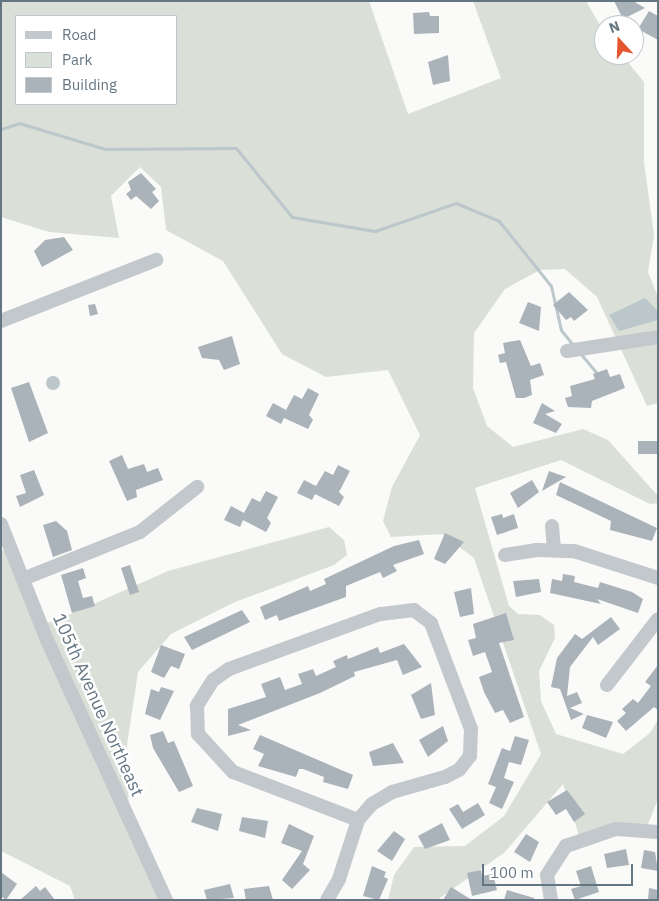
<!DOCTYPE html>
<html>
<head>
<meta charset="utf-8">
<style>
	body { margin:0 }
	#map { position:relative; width:659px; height:901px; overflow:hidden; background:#fafaf8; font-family:"IBM Plex Sans",sans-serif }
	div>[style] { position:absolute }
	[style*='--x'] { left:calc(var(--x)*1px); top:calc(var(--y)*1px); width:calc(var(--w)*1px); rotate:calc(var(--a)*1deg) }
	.green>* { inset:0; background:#dadfd7 }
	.water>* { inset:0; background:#bbc7cb }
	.round { border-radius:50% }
	.stream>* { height:3px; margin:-1.5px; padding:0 1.5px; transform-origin:1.5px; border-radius:1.5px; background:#bbc7cb }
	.building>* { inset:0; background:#aab3b9 }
	.minor>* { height:14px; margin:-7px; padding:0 7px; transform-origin:7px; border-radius:7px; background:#c3c8cc }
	span { translate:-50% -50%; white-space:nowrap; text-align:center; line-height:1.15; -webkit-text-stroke:5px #fff; paint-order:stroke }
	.street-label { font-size:18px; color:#657683 }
	.frame { position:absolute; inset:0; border:2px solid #657683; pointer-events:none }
	.legend { position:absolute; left:15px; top:15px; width:162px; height:90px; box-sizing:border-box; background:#fff; border:1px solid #c1c8cd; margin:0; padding:6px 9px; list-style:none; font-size:15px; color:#657683 }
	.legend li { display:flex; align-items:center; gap:10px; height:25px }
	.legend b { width:25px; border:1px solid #c1c8cd }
	.north { position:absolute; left:594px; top:15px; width:50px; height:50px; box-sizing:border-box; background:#fff; border:1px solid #c1c8cd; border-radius:50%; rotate:340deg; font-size:14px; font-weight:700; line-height:20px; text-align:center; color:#657683 }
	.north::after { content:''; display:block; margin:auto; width:18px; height:22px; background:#e4572e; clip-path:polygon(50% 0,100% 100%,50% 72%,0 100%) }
	.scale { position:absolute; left:482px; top:864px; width:151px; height:22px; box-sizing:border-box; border:2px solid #657683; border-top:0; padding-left:6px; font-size:15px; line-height:18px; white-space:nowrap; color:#657683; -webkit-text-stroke:4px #fff; paint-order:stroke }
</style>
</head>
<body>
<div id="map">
	<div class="green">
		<div style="clip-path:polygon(evenodd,1px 1px,369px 1px,408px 114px,501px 78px,473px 1px,586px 1px,604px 32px,604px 55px,622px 55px,644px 82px,644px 162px,654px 235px,648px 272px,658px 297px,658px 403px,647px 406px,597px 297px,565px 269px,540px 270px,505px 289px,474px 333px,473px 388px,487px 426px,513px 447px,583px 429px,608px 440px,658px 496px,658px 503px,650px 504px,561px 460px,475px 488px,509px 606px,518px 614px,540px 615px,554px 625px,555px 638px,539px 671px,541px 701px,556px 734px,623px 754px,650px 733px,658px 720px,658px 799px,646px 829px,580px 839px,563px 784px,505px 852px,437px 900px,388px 900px,394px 875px,414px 847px,465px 846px,504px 816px,541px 754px,474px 558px,442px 534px,391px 537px,383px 521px,392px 487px,420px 435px,388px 370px,326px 377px,282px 354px,223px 261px,166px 230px,161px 187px,140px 167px,111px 196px,119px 238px,49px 232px,1px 217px,1px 1px,16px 16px,176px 16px,176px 104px,16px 104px,16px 16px)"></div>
		<div style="clip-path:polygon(329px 527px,344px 540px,347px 555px,334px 565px,235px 602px,171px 634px,138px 672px,127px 745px,129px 817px,166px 900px,75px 900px,70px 886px,1px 851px,1px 551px,11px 548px,41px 623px,53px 622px,168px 571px)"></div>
	</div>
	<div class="water">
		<div style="clip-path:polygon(645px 298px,657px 310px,658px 320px,619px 331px,609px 315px)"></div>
		<div class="round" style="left:46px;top:376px;width:14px;height:14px"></div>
	</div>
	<div class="stream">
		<div style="--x:1;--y:129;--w:19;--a:-18"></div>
		<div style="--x:19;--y:123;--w:90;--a:16.8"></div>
		<div style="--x:105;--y:149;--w:131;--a:-0.4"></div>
		<div style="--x:236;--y:148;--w:89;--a:50.9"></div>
		<div style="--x:292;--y:217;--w:84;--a:9.6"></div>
		<div style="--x:375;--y:231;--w:86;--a:-19.1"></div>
		<div style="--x:456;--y:203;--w:47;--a:22.7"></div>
		<div style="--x:499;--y:221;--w:83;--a:51.3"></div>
		<div style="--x:551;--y:286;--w:45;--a:77.2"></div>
		<div style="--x:561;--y:330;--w:21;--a:51"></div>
		<div style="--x:580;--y:353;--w:26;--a:50"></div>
	</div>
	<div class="building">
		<div style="clip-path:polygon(614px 1px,633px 1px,645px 8px,623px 19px)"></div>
		<div style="clip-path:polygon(649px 11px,658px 16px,658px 40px,638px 29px)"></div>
		<div style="clip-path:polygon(429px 12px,430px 16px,439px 16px,439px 33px,414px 34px,413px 13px)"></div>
		<div style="clip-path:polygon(448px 55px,450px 81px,433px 85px,428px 62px)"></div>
		<div style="clip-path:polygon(141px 173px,156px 189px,152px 192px,159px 201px,151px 209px,136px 196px,131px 200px,126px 194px,131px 190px,128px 182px)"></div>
		<div style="clip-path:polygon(64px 237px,73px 250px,42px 267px,34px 251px,45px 240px)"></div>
		<div style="clip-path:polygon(569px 292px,588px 310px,574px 321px,571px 317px,566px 320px,553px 305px)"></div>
		<div style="clip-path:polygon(528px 302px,541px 307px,539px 331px,519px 323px)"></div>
		<div style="clip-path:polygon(95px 304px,98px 314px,90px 316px,88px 305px)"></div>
		<div style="clip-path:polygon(232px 336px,240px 364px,224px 370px,219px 360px,202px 358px,198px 347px)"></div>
		<div style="clip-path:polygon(520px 340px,531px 366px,540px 363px,544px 375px,530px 380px,532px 395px,524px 398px,516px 398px,506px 362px,500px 363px,498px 355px,505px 353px,503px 343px)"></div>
		<div style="clip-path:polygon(607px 369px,610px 377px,620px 374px,625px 388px,592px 401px,591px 408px,568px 407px,565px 398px,572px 396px,570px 386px,595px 379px,593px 374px)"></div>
		<div style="clip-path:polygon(29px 382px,48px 433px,29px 442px,11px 388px)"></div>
		<div style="clip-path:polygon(308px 388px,319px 394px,309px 415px,313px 420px,308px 429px,284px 418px,281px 424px,266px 416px,273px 403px,286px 410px,294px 395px,302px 399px)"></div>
		<div style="clip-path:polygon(542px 403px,555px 411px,545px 414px,562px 424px,556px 433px,533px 423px)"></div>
		<div style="clip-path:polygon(638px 441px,658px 441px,658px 454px,638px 454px)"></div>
		<div style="clip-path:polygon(122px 455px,128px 469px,144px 464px,147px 472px,158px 468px,163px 480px,136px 490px,137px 497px,127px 501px,109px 461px)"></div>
		<div style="clip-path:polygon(338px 465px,350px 471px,339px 492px,344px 497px,339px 506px,315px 494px,312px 500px,297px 493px,304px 480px,316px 486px,325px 471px,333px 475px)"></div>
		<div style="clip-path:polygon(34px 470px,44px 495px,20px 507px,16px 496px,26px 493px,20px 475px)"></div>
		<div style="clip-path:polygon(549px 471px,566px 477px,542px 491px)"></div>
		<div style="clip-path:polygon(532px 480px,539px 492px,518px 508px,510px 493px)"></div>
		<div style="clip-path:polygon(560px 482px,657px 528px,652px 541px,610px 530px,611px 521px,556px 495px)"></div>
		<div style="clip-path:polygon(266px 491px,278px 497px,267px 518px,271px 523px,266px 532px,243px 520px,240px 527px,224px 520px,231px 506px,244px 513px,252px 498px,260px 502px)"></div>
		<div style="clip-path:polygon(502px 514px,503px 518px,514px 514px,518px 528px,497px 535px,491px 517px)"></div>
		<div style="clip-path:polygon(56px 521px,67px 531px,72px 550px,53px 557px,43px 525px)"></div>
		<div style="clip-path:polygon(445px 533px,464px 542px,445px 564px,434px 559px)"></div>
		<div style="clip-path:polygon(419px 540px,424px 554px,393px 565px,397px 571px,383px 578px,380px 572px,346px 586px,346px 597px,279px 621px,277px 615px,265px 620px,260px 607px,308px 586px,310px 591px,326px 584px,324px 579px,394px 546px)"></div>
		<div style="clip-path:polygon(130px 565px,139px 592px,130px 595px,121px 568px)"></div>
		<div style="clip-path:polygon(83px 568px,86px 578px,78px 581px,83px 598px,92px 596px,95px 606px,72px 613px,61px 575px)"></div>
		<div style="clip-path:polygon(563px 574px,575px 576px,574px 582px,598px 588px,600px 582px,632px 592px,643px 599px,638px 613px,597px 599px,601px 604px,550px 593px,552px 579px,562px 581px)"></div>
		<div style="clip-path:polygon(539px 579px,541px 592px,516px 597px,513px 581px)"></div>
		<div style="clip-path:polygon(471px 588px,474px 614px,460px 617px,454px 592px)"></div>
		<div style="clip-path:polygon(242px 610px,250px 622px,192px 650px,184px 637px)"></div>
		<div style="clip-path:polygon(506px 613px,514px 640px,499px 643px,524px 717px,510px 723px,503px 710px,495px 713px,484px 692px,479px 677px,492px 672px,485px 652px,473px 656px,468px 640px,476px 638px,473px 624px)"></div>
		<div style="clip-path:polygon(611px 617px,620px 629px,598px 645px,593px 637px,570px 667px,567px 696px,577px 692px,582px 703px,570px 708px,584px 714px,571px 720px,560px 689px,551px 687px,557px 658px,575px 634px,582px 639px)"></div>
		<div style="clip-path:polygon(404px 644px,422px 667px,403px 675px,397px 660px,354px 672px,355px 676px,320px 693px,238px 725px,251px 730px,228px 736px,228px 709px,266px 697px,261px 684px,280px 677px,285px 690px,302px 684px,298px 674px,313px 669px,316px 676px,336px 667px,333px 661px,347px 655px,348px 659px,378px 647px,380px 653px)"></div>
		<div style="clip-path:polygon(161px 645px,185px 654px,179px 669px,171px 666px,164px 678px,151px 672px)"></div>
		<div style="clip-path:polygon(658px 665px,658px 710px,654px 707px,626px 731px,617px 721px,626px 713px,622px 709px,633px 699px,638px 703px,651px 686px,645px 682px)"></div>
		<div style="clip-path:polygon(431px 683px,435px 715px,421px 719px,411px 695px)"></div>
		<div style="clip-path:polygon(161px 687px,174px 691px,160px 720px,145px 714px,151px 689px,159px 692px)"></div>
		<div style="clip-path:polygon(587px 715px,613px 722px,606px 738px,582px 728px)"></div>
		<div style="clip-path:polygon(443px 726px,448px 741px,428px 757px,419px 740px)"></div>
		<div style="clip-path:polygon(163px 731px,168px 743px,174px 741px,193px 786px,179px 792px,153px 748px,150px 735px)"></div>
		<div style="clip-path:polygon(260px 735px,353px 775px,348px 789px,323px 782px,324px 777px,303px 769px,299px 769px,296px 777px,258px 766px,264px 754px,253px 749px)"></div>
		<div style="clip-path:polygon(515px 736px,529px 740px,521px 765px,509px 762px,504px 778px,514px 782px,502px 809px,489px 803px,496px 787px,488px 784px,502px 748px,510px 751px)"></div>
		<div style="clip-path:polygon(393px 743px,404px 763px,373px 766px,369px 752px)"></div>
		<div style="clip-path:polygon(567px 790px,585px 814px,574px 822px,566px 809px,556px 815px,547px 802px)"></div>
		<div style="clip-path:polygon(478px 803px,485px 815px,462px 829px,449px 809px,458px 804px,463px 812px)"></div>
		<div style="clip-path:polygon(197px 808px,222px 814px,218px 831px,191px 822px)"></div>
		<div style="clip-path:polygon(242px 817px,268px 821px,265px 838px,239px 831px)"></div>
		<div style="clip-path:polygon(442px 823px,450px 840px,425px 849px,418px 836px)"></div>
		<div style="clip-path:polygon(289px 824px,314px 836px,303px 864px,310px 870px,292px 889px,282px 880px,302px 851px,281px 843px)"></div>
		<div style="clip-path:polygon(394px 831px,405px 839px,392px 861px,377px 851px)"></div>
		<div style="clip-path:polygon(526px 834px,539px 842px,530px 862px,514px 852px)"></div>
		<div style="clip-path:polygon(626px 849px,629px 865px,607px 868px,604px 854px)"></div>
		<div style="clip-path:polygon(644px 850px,655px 852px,658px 871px,641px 868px)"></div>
		<div style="clip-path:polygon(372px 866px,386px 872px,384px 877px,388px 879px,379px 900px,363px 896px)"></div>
		<div style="clip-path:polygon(591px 866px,599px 892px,575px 900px,571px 889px,581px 886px,576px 871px)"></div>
		<div style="clip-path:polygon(481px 870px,482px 876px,493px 874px,497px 890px,472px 896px,467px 873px)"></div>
		<div style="clip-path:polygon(1px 872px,17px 884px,6px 900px,1px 896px)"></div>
		<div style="clip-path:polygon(230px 884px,234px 898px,207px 900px,204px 890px)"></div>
		<div style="clip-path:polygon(36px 886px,40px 891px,45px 887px,55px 900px,20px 900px)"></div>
		<div style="clip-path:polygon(269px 886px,273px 900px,246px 900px,244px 889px)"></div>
		<div style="clip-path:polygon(451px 887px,472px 900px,443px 900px)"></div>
		<div style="clip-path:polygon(649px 888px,658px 890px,658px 900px,648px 900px)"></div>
		<div style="clip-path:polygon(507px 890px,534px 898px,534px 900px,504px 900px)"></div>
	</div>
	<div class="minor">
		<div style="--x:1;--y:321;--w:167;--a:-21.5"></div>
		<div style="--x:567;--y:351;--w:92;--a:-8.7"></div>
		<div style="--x:1;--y:524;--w:125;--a:68.4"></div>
		<div style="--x:47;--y:640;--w:286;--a:65.4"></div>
		<div style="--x:552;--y:526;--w:23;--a:85"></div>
		<div style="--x:505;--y:555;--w:32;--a:-9"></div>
		<div style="--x:537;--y:550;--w:37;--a:2"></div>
		<div style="--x:574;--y:551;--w:88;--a:17.8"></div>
		<div style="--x:23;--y:579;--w:126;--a:-21.9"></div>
		<div style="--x:140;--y:532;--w:73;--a:-38.3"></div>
		<div style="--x:607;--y:685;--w:83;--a:-52.3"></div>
		<div style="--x:327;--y:900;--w:24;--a:-60"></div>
		<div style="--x:339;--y:879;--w:62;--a:-72.1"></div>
		<div style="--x:358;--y:820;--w:21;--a:-49"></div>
		<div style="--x:372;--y:804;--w:23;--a:-31"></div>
		<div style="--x:392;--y:792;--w:55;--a:-15.8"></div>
		<div style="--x:445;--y:777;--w:16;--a:-27"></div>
		<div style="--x:459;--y:770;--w:18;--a:-52"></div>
		<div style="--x:470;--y:756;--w:27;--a:-88"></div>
		<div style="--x:471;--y:729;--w:113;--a:-110.7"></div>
		<div style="--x:431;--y:623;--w:21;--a:-143"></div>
		<div style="--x:414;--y:610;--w:34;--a:173"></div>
		<div style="--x:380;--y:614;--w:161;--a:160"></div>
		<div style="--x:229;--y:669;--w:19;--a:145"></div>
		<div style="--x:213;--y:680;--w:31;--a:122"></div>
		<div style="--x:197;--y:706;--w:28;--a:88"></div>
		<div style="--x:198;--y:734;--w:52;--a:47.4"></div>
		<div style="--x:233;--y:772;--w:134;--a:21"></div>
		<div style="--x:551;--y:900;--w:25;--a:-99"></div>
		<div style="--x:547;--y:875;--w:35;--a:-57"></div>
		<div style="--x:566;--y:846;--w:53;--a:-18.8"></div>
		<div style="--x:616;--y:829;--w:42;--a:4.1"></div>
	</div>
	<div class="street-label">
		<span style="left:98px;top:705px;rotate:66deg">105th Avenue Northeast</span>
	</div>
	<div class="frame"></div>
	<ul class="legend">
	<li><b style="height:6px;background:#c3c8cc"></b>Road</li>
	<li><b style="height:14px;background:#dadfd7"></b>Park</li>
	<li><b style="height:14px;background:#aab3b9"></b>Building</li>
	</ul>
	<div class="north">N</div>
	<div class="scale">100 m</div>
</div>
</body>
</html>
